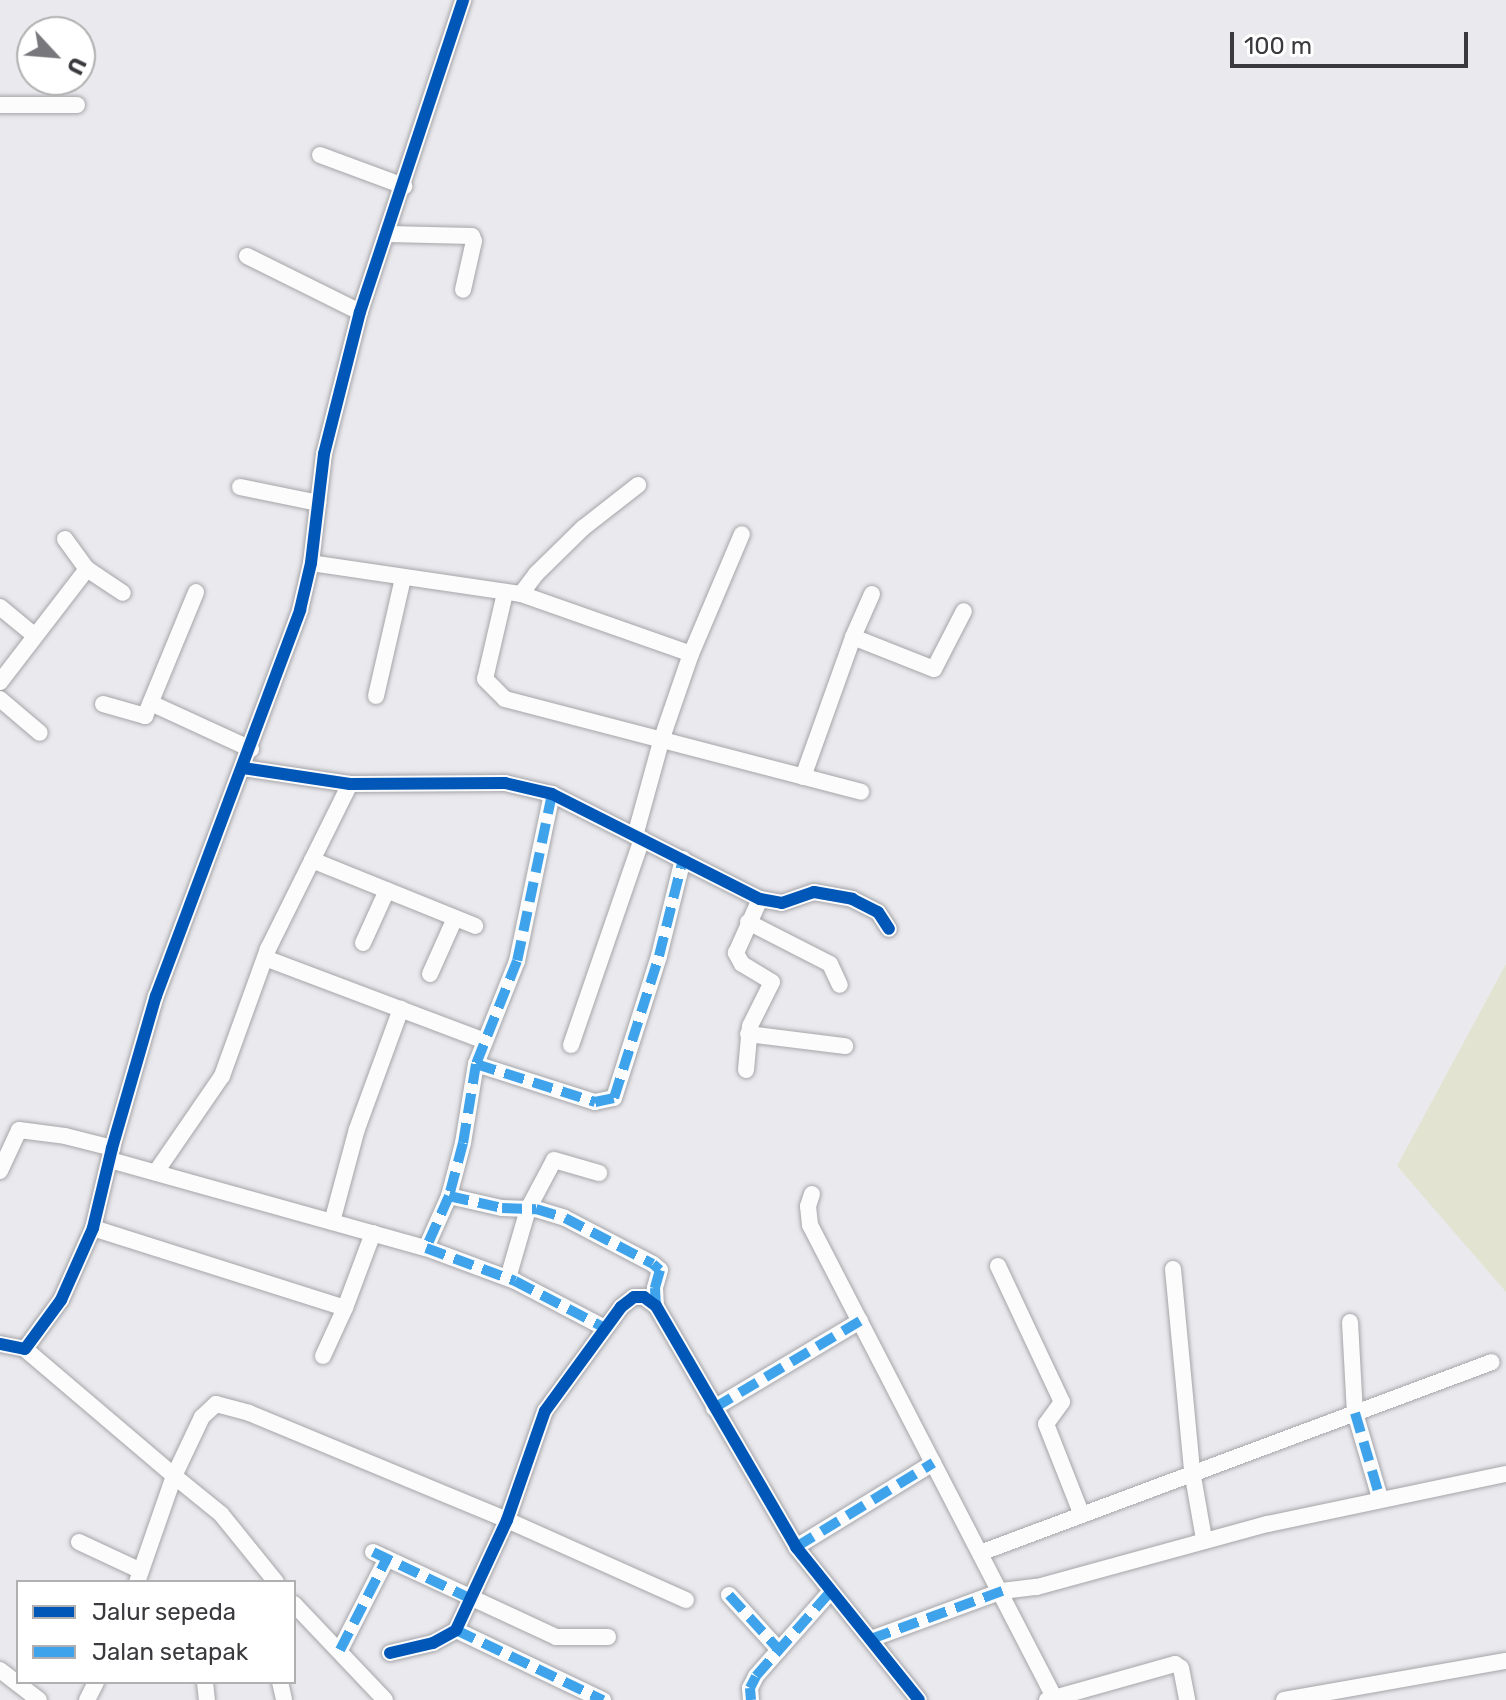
<!DOCTYPE html>
<html>
<head>
<meta charset="utf-8">
<style>
	body { margin:0 }
	#map { position:relative; width:1506px; height:1700px; overflow:hidden; background:#eaeaee; font-family:Rubik,sans-serif }
	div>[style] { position:absolute }
	[style*='--x'] { left:calc(var(--x)*1px); top:calc(var(--y)*1px); width:calc(var(--w)*1px); rotate:calc(var(--a)*1deg) }
	.green>* { inset:0; background:#e2e4d1 }
	.roads { filter:drop-shadow(0 0 2px #a5a5a9) drop-shadow(0 0 2px #a5a5a9) }
	.minor>* { height:16px; margin:-8px; padding:0 8px; transform-origin:8px; border-radius:8px; background:#fcfcfc }
	.quiet>* { height:10px; margin-top:-5px; transform-origin:0; background:repeating-linear-gradient(90deg,#3fa3ec 0 20px,transparent 0 30px) }
	.cycleway>* { height:12px; margin:-6px; padding:0 6px; transform-origin:6px; border-radius:6px; background:#0057b8 }
	span { translate:-50% -50%; white-space:nowrap; text-align:center; line-height:1.15; -webkit-text-stroke:6px #fff; paint-order:stroke }
	.legend { position:absolute; left:16px; top:1580px; width:280px; height:104px; box-sizing:border-box; background:#fff; border:2px solid #b0b0b2; margin:0; padding:10px 14px; list-style:none; font-size:24px; color:#3a3a3e }
	.legend li { display:flex; align-items:center; gap:16px; height:40px }
	.legend b { width:40px; border:2px solid #b0b0b2 }
	.north { position:absolute; left:16px; top:16px; width:80px; height:80px; box-sizing:border-box; background:#fff; border:2px solid #b0b0b2; border-radius:50%; rotate:116deg; font-size:22px; font-weight:700; line-height:32px; text-align:center; color:#3a3a3e }
	.north::after { content:''; display:block; margin:auto; width:28px; height:36px; background:#78787c; clip-path:polygon(50% 0,100% 100%,50% 72%,0 100%) }
	.scale { position:absolute; left:1230px; top:32px; width:238px; height:36px; box-sizing:border-box; border:4px solid #3a3a3e; border-top:0; padding-left:10px; font-size:24px; line-height:28px; white-space:nowrap; color:#3a3a3e; -webkit-text-stroke:6px #fff; paint-order:stroke }
</style>
</head>
<body>
<div id="map">
	<div class="green">
		<div style="clip-path:polygon(1506px 964px,1506px 1292px,1397px 1166px)"></div>
	</div>
	<div class="roads">
		<div class="minor">
			<div style="--x:0;--y:105;--w:77;--a:0"></div>
			<div style="--x:320;--y:155;--w:90;--a:20.3"></div>
			<div style="--x:388;--y:234;--w:84;--a:1.4"></div>
			<div style="--x:472;--y:236;--w:5;--a:68"></div>
			<div style="--x:474;--y:241;--w:50;--a:102.7"></div>
			<div style="--x:247;--y:256;--w:126;--a:26.4"></div>
			<div style="--x:240;--y:487;--w:80;--a:11.6"></div>
			<div style="--x:65;--y:539;--w:37;--a:54"></div>
			<div style="--x:87;--y:569;--w:43;--a:33.7"></div>
			<div style="--x:311;--y:563;--w:212;--a:8.4"></div>
			<div style="--x:521;--y:594;--w:180;--a:19.4"></div>
			<div style="--x:505;--y:593;--w:88;--a:103.1"></div>
			<div style="--x:485;--y:679;--w:28;--a:45"></div>
			<div style="--x:505;--y:699;--w:368;--a:14.6"></div>
			<div style="--x:521;--y:594;--w:25;--a:-53"></div>
			<div style="--x:536;--y:574;--w:66;--a:-44.4"></div>
			<div style="--x:583;--y:528;--w:70;--a:-38"></div>
			<div style="--x:0;--y:607;--w:45;--a:39.6"></div>
			<div style="--x:853;--y:637;--w:87;--a:21.6"></div>
			<div style="--x:934;--y:669;--w:65;--a:-62.7"></div>
			<div style="--x:0;--y:682;--w:143;--a:-52.4"></div>
			<div style="--x:376;--y:696;--w:121;--a:-77.1"></div>
			<div style="--x:0;--y:699;--w:52;--a:40.4"></div>
			<div style="--x:103;--y:704;--w:44;--a:15.9"></div>
			<div style="--x:145;--y:716;--w:134;--a:-67.6"></div>
			<div style="--x:153;--y:704;--w:108;--a:24.7"></div>
			<div style="--x:243;--y:768;--w:108;--a:8.5"></div>
			<div style="--x:350;--y:784;--w:155;--a:-0.4"></div>
			<div style="--x:505;--y:783;--w:48;--a:13.2"></div>
			<div style="--x:552;--y:794;--w:233;--a:26.8"></div>
			<div style="--x:760;--y:899;--w:22;--a:10"></div>
			<div style="--x:782;--y:903;--w:34;--a:-19"></div>
			<div style="--x:814;--y:892;--w:39;--a:10"></div>
			<div style="--x:852;--y:899;--w:29;--a:27"></div>
			<div style="--x:878;--y:912;--w:20;--a:57"></div>
			<div style="--x:803;--y:777;--w:149;--a:-70.3"></div>
			<div style="--x:853;--y:637;--w:47;--a:-66.2"></div>
			<div style="--x:635;--y:836;--w:102;--a:-74.6"></div>
			<div style="--x:662;--y:738;--w:89;--a:-71"></div>
			<div style="--x:691;--y:654;--w:130;--a:-67"></div>
			<div style="--x:312;--y:860;--w:176;--a:22"></div>
			<div style="--x:748;--y:922;--w:92;--a:27.1"></div>
			<div style="--x:830;--y:964;--w:23;--a:65"></div>
			<div style="--x:363;--y:943;--w:58;--a:-65.6"></div>
			<div style="--x:265;--y:958;--w:235;--a:20.7"></div>
			<div style="--x:430;--y:974;--w:61;--a:-65.9"></div>
			<div style="--x:748;--y:1034;--w:98;--a:7.1"></div>
			<div style="--x:571;--y:1045;--w:218;--a:-71"></div>
			<div style="--x:476;--y:1064;--w:125;--a:17.7"></div>
			<div style="--x:595;--y:1102;--w:19;--a:-12"></div>
			<div style="--x:614;--y:1098;--w:149;--a:-72.4"></div>
			<div style="--x:659;--y:956;--w:100;--a:-76.1"></div>
			<div style="--x:746;--y:1070;--w:44;--a:-84.8"></div>
			<div style="--x:750;--y:1026;--w:49;--a:-63.4"></div>
			<div style="--x:772;--y:982;--w:35;--a:-149"></div>
			<div style="--x:742;--y:964;--w:13;--a:-119"></div>
			<div style="--x:736;--y:953;--w:59;--a:-66"></div>
			<div style="--x:110;--y:1160;--w:328;--a:15.6"></div>
			<div style="--x:426;--y:1248;--w:95;--a:20.3"></div>
			<div style="--x:515;--y:1281;--w:99;--a:27.6"></div>
			<div style="--x:0;--y:1171;--w:45;--a:-65.1"></div>
			<div style="--x:19;--y:1130;--w:46;--a:7.4"></div>
			<div style="--x:65;--y:1136;--w:49;--a:14.3"></div>
			<div style="--x:156;--y:1172;--w:116;--a:-55.5"></div>
			<div style="--x:222;--y:1076;--w:135;--a:-70.1"></div>
			<div style="--x:268;--y:949;--w:184;--a:-63.6"></div>
			<div style="--x:812;--y:1194;--w:13;--a:108"></div>
			<div style="--x:808;--y:1206;--w:19;--a:84"></div>
			<div style="--x:810;--y:1225;--w:531;--a:62.66"></div>
			<div style="--x:449;--y:1196;--w:54;--a:12.8"></div>
			<div style="--x:502;--y:1208;--w:34;--a:2"></div>
			<div style="--x:536;--y:1209;--w:30;--a:17"></div>
			<div style="--x:565;--y:1218;--w:99;--a:27.6"></div>
			<div style="--x:653;--y:1264;--w:9;--a:41"></div>
			<div style="--x:660;--y:1270;--w:19;--a:106"></div>
			<div style="--x:655;--y:1288;--w:18;--a:87"></div>
			<div style="--x:332;--y:1222;--w:96;--a:-75"></div>
			<div style="--x:357;--y:1129;--w:128;--a:-69.9"></div>
			<div style="--x:93;--y:1228;--w:264;--a:17.6"></div>
			<div style="--x:345;--y:1308;--w:80;--a:-69.5"></div>
			<div style="--x:426;--y:1248;--w:57;--a:-66.1"></div>
			<div style="--x:449;--y:1196;--w:55;--a:-75.2"></div>
			<div style="--x:463;--y:1143;--w:80;--a:-80.7"></div>
			<div style="--x:476;--y:1064;--w:111;--a:-68.3"></div>
			<div style="--x:517;--y:961;--w:171;--a:-78.2"></div>
			<div style="--x:998;--y:1266;--w:150;--a:64.8"></div>
			<div style="--x:1062;--y:1402;--w:27;--a:126"></div>
			<div style="--x:1046;--y:1424;--w:96;--a:68.5"></div>
			<div style="--x:1173;--y:1269;--w:203;--a:84.6"></div>
			<div style="--x:1192;--y:1471;--w:69;--a:80"></div>
			<div style="--x:508;--y:1278;--w:72;--a:-73.8"></div>
			<div style="--x:528;--y:1209;--w:55;--a:-62"></div>
			<div style="--x:554;--y:1160;--w:47;--a:16.1"></div>
			<div style="--x:1350;--y:1322;--w:91;--a:86.9"></div>
			<div style="--x:1355;--y:1413;--w:89;--a:73.6"></div>
			<div style="--x:0;--y:1344;--w:25;--a:11"></div>
			<div style="--x:25;--y:1349;--w:61;--a:-53.7"></div>
			<div style="--x:61;--y:1300;--w:79;--a:-66"></div>
			<div style="--x:93;--y:1228;--w:82;--a:-76.6"></div>
			<div style="--x:112;--y:1148;--w:158;--a:-73.9"></div>
			<div style="--x:156;--y:996;--w:412;--a:-69.5"></div>
			<div style="--x:300;--y:610;--w:48;--a:-76.8"></div>
			<div style="--x:311;--y:563;--w:110;--a:-83.2"></div>
			<div style="--x:324;--y:454;--w:146;--a:-75.8"></div>
			<div style="--x:360;--y:312;--w:329;--a:-71.7"></div>
			<div style="--x:25;--y:1349;--w:196;--a:40.4"></div>
			<div style="--x:174;--y:1476;--w:112;--a:109.2"></div>
			<div style="--x:323;--y:1356;--w:53;--a:-65.4"></div>
			<div style="--x:714;--y:1408;--w:170;--a:-30.8"></div>
			<div style="--x:79;--y:1542;--w:68;--a:25.1"></div>
			<div style="--x:796;--y:1547;--w:161;--a:-31.5"></div>
			<div style="--x:373;--y:1552;--w:202;--a:24.9"></div>
			<div style="--x:556;--y:1637;--w:52;--a:0"></div>
			<div style="--x:980;--y:1553;--w:546;--a:-20.46"></div>
			<div style="--x:276;--y:1582;--w:87;--a:-129"></div>
			<div style="--x:221;--y:1514;--w:60;--a:-141"></div>
			<div style="--x:174;--y:1476;--w:65;--a:-64.6"></div>
			<div style="--x:202;--y:1417;--w:19;--a:-43"></div>
			<div style="--x:216;--y:1404;--w:34;--a:15"></div>
			<div style="--x:249;--y:1413;--w:279;--a:22.5"></div>
			<div style="--x:507;--y:1520;--w:196;--a:24.1"></div>
			<div style="--x:729;--y:1595;--w:74;--a:47.7"></div>
			<div style="--x:294;--y:1604;--w:132;--a:46.5"></div>
			<div style="--x:456;--y:1630;--w:163;--a:25.5"></div>
			<div style="--x:871;--y:1639;--w:140;--a:-20.1"></div>
			<div style="--x:1002;--y:1591;--w:35;--a:-7"></div>
			<div style="--x:1037;--y:1587;--w:239;--a:-15.3"></div>
			<div style="--x:1268;--y:1524;--w:243;--a:-11.9"></div>
			<div style="--x:340;--y:1650;--w:103;--a:-62.9"></div>
			<div style="--x:390;--y:1653;--w:44;--a:-13.1"></div>
			<div style="--x:433;--y:1643;--w:26;--a:-29"></div>
			<div style="--x:456;--y:1630;--w:121;--a:-65.1"></div>
			<div style="--x:507;--y:1520;--w:115;--a:-70.8"></div>
			<div style="--x:545;--y:1411;--w:129;--a:-53.8"></div>
			<div style="--x:621;--y:1307;--w:16;--a:-38"></div>
			<div style="--x:634;--y:1297;--w:10;--a:0"></div>
			<div style="--x:644;--y:1297;--w:15;--a:37"></div>
			<div style="--x:656;--y:1306;--w:279;--a:59.8"></div>
			<div style="--x:796;--y:1547;--w:196;--a:51.2"></div>
			<div style="--x:0;--y:1670;--w:49;--a:37.6"></div>
			<div style="--x:205;--y:1682;--w:18;--a:84"></div>
			<div style="--x:280;--y:1682;--w:18;--a:77"></div>
			<div style="--x:87;--y:1700;--w:20;--a:-63"></div>
			<div style="--x:751;--y:1700;--w:12;--a:-95"></div>
			<div style="--x:750;--y:1688;--w:13;--a:-63"></div>
			<div style="--x:756;--y:1676;--w:113;--a:-48.6"></div>
			<div style="--x:1047;--y:1700;--w:133;--a:-15.7"></div>
			<div style="--x:1175;--y:1664;--w:7;--a:34"></div>
			<div style="--x:1181;--y:1668;--w:33;--a:79"></div>
			<div style="--x:1284;--y:1700;--w:225;--a:-10"></div>
		</div>
	</div>
	<div class="quiet">
		<div style="--x:552;--y:794;--w:171;--a:101.8"></div>
		<div style="--x:517;--y:961;--w:111;--a:111.7"></div>
		<div style="--x:476;--y:1064;--w:80;--a:99.3"></div>
		<div style="--x:463;--y:1143;--w:55;--a:104.8"></div>
		<div style="--x:449;--y:1196;--w:57;--a:113.9"></div>
		<div style="--x:426;--y:1248;--w:95;--a:20.3"></div>
		<div style="--x:515;--y:1281;--w:99;--a:27.6"></div>
		<div style="--x:476;--y:1064;--w:125;--a:17.7"></div>
		<div style="--x:595;--y:1102;--w:19;--a:-12"></div>
		<div style="--x:614;--y:1098;--w:149;--a:-72.4"></div>
		<div style="--x:659;--y:956;--w:100;--a:-76.1"></div>
		<div style="--x:449;--y:1196;--w:54;--a:12.8"></div>
		<div style="--x:502;--y:1208;--w:34;--a:2"></div>
		<div style="--x:536;--y:1209;--w:30;--a:17"></div>
		<div style="--x:565;--y:1218;--w:99;--a:27.6"></div>
		<div style="--x:653;--y:1264;--w:9;--a:41"></div>
		<div style="--x:660;--y:1270;--w:19;--a:106"></div>
		<div style="--x:655;--y:1288;--w:18;--a:87"></div>
		<div style="--x:714;--y:1408;--w:170;--a:-30.8"></div>
		<div style="--x:1355;--y:1413;--w:89;--a:73.6"></div>
		<div style="--x:796;--y:1547;--w:161;--a:-31.5"></div>
		<div style="--x:373;--y:1552;--w:109;--a:25.6"></div>
		<div style="--x:729;--y:1595;--w:74;--a:47.7"></div>
		<div style="--x:456;--y:1630;--w:163;--a:25.5"></div>
		<div style="--x:871;--y:1639;--w:140;--a:-20.1"></div>
		<div style="--x:340;--y:1650;--w:103;--a:-62.9"></div>
		<div style="--x:751;--y:1700;--w:12;--a:-95"></div>
		<div style="--x:750;--y:1688;--w:13;--a:-63"></div>
		<div style="--x:756;--y:1676;--w:113;--a:-48.6"></div>
	</div>
	<div class="cycleway">
		<div style="--x:243;--y:768;--w:108;--a:8.5"></div>
		<div style="--x:350;--y:784;--w:155;--a:-0.4"></div>
		<div style="--x:505;--y:783;--w:48;--a:13.2"></div>
		<div style="--x:552;--y:794;--w:233;--a:26.8"></div>
		<div style="--x:760;--y:899;--w:22;--a:10"></div>
		<div style="--x:782;--y:903;--w:34;--a:-19"></div>
		<div style="--x:814;--y:892;--w:39;--a:10"></div>
		<div style="--x:852;--y:899;--w:29;--a:27"></div>
		<div style="--x:878;--y:912;--w:20;--a:57"></div>
		<div style="--x:0;--y:1344;--w:25;--a:11"></div>
		<div style="--x:25;--y:1349;--w:61;--a:-53.7"></div>
		<div style="--x:61;--y:1300;--w:79;--a:-66"></div>
		<div style="--x:93;--y:1228;--w:82;--a:-76.6"></div>
		<div style="--x:112;--y:1148;--w:158;--a:-73.9"></div>
		<div style="--x:156;--y:996;--w:412;--a:-69.5"></div>
		<div style="--x:300;--y:610;--w:48;--a:-76.8"></div>
		<div style="--x:311;--y:563;--w:110;--a:-83.2"></div>
		<div style="--x:324;--y:454;--w:146;--a:-75.8"></div>
		<div style="--x:360;--y:312;--w:329;--a:-71.7"></div>
		<div style="--x:390;--y:1653;--w:44;--a:-13.1"></div>
		<div style="--x:433;--y:1643;--w:26;--a:-29"></div>
		<div style="--x:456;--y:1630;--w:121;--a:-65.1"></div>
		<div style="--x:507;--y:1520;--w:115;--a:-70.8"></div>
		<div style="--x:545;--y:1411;--w:129;--a:-53.8"></div>
		<div style="--x:621;--y:1307;--w:16;--a:-38"></div>
		<div style="--x:634;--y:1297;--w:10;--a:0"></div>
		<div style="--x:644;--y:1297;--w:15;--a:37"></div>
		<div style="--x:656;--y:1306;--w:279;--a:59.8"></div>
		<div style="--x:796;--y:1547;--w:196;--a:51.2"></div>
	</div>
	<ul class="legend">
	<li><b style="height:10px;background:#0057b8"></b>Jalur sepeda</li>
	<li><b style="height:10px;background:#3fa3ec"></b>Jalan setapak</li>
	</ul>
	<div class="north">U</div>
	<div class="scale">100 m</div>
</div>
</body>
</html>
